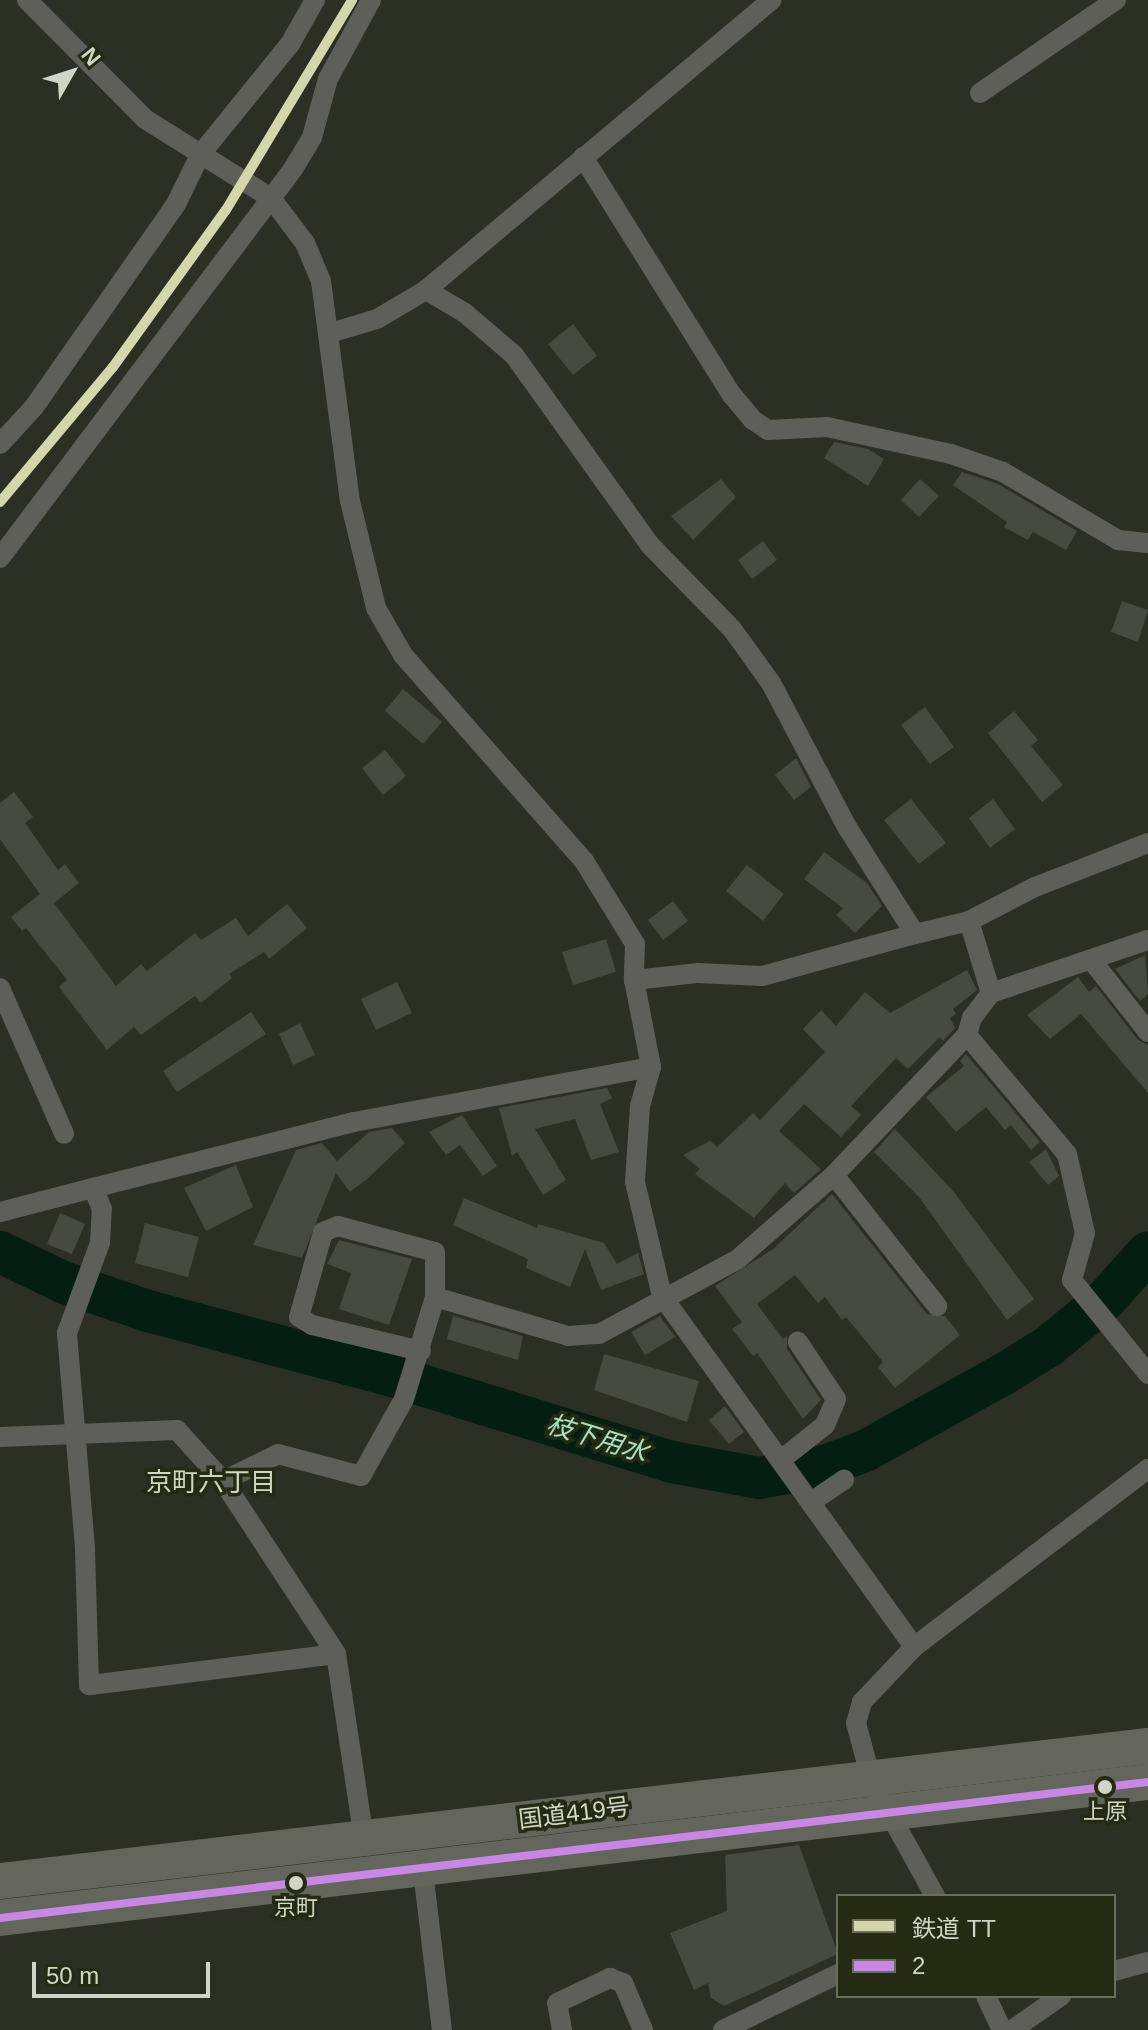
<!DOCTYPE html>
<html>
<head>
<meta charset="utf-8">
<style>
	body { margin:0 }
	#map { position:relative; width:1148px; height:2030px; overflow:hidden; background:#2c2f23; font-family:Arial,"Noto Sans JP",sans-serif }
	div>[style] { position:absolute }
	[style*='--x'] { left:calc(var(--x)*1px); top:calc(var(--y)*1px); width:calc(var(--w)*1px); rotate:calc(var(--a)*1deg) }
	.river>* { height:42px; margin:-21px; padding:0 21px; transform-origin:21px; border-radius:21px; background:#041f12 }
	.building>* { inset:0; background:#464a40 }
	.street>* { height:20px; margin:-10px; padding:0 10px; transform-origin:10px; border-radius:10px; background:#5e5f59 }
	.highway>* { height:36px; margin:-18px; padding:0 18px; transform-origin:18px; border-radius:18px; background:#64655c }
	.bus-1>* { height:8px; margin:-4px; padding:0 4px; transform-origin:4px; border-radius:4px; background:#c787e3 }
	.rail-1>* { height:10px; margin:-5px; padding:0 5px; transform-origin:5px; border-radius:5px; background:#d4d7ab }
	.dots>* { width:22px; height:22px; translate:-50% -50%; box-sizing:border-box; border:4px solid #252b13; border-radius:50% }
	span { translate:-50% -50%; white-space:nowrap; text-align:center; line-height:1.15; -webkit-text-stroke:7px #252b13; paint-order:stroke }
	.bus-label { font-size:22px; color:#d1d5c6 }
	.street-label { font-size:24px; color:#d1d5c6 }
	.water-label { font-size:26px; color:#a4e3c3; font-style:italic }
	.neighbourhood-label { font-size:26px; color:#d1d5c6 }
	.legend { position:absolute; left:836px; top:1894px; width:280px; height:104px; box-sizing:border-box; background:#252b13; border:2px solid #6a6f5b; margin:0; padding:10px 14px; list-style:none; font-size:24px; color:#d1d5c6 }
	.legend li { display:flex; align-items:center; gap:16px; height:40px }
	.legend b { width:40px; border:2px solid #6a6f5b }
	.north { position:absolute; left:32px; top:32px; width:80px; height:80px; -webkit-text-stroke:6px #252b13; paint-order:stroke; rotate:51deg; font-size:22px; font-weight:700; line-height:32px; text-align:center; color:#d1d5c6 }
	.north::after { content:''; display:block; margin:auto; width:28px; height:36px; background:#d1d5c6; clip-path:polygon(50% 0,100% 100%,50% 72%,0 100%) }
	.scale { position:absolute; left:32px; top:1962px; width:178px; height:36px; box-sizing:border-box; border:4px solid #d1d5c6; border-top:0; padding-left:10px; font-size:24px; line-height:28px; white-space:nowrap; color:#d1d5c6; -webkit-text-stroke:6px #252b13; paint-order:stroke }
</style>
</head>
<body>
<div id="map">
	<div class="river">
		<div style="--x:0;--y:1252;--w:72;--a:25.5"></div>
		<div style="--x:65;--y:1283;--w:88;--a:18.6"></div>
		<div style="--x:148;--y:1311;--w:249;--a:14.9"></div>
		<div style="--x:389;--y:1375;--w:296;--a:17.1"></div>
		<div style="--x:672;--y:1462;--w:88;--a:10.4"></div>
		<div style="--x:759;--y:1478;--w:67;--a:-10.3"></div>
		<div style="--x:825;--y:1466;--w:43;--a:-20.6"></div>
		<div style="--x:865;--y:1451;--w:159;--a:-29"></div>
		<div style="--x:1004;--y:1374;--w:53;--a:-31.9"></div>
		<div style="--x:1049;--y:1346;--w:72;--a:-39.4"></div>
		<div style="--x:1105;--y:1300;--w:64;--a:-48.1"></div>
	</div>
	<div class="building">
		<div style="clip-path:polygon(573px 324px,597px 356px,573px 375px,548px 344px)"></div>
		<div style="clip-path:polygon(834px 442px,868px 449px,884px 459px,868px 486px,824px 458px)"></div>
		<div style="clip-path:polygon(962px 472px,998px 484px,1077px 531px,1066px 550px,1033px 532px,1028px 540px,1004px 527px,1007px 522px,953px 485px)"></div>
		<div style="clip-path:polygon(721px 479px,736px 497px,693px 540px,671px 516px)"></div>
		<div style="clip-path:polygon(920px 479px,939px 496px,919px 517px,901px 500px)"></div>
		<div style="clip-path:polygon(763px 541px,777px 560px,752px 579px,738px 560px)"></div>
		<div style="clip-path:polygon(1122px 601px,1148px 610px,1138px 642px,1111px 632px)"></div>
		<div style="clip-path:polygon(403px 689px,442px 722px,423px 744px,385px 711px)"></div>
		<div style="clip-path:polygon(925px 707px,954px 747px,930px 764px,901px 725px)"></div>
		<div style="clip-path:polygon(1014px 711px,1038px 740px,1031px 746px,1063px 785px,1042px 802px,988px 733px)"></div>
		<div style="clip-path:polygon(385px 750px,406px 776px,383px 795px,362px 768px)"></div>
		<div style="clip-path:polygon(796px 758px,811px 787px,794px 800px,775px 775px)"></div>
		<div style="clip-path:polygon(14px 792px,33px 817px,25px 823px,58px 870px,65px 864px,79px 883px,54px 903px,116px 986px,141px 964px,147px 971px,195px 933px,201px 940px,236px 918px,248px 936px,287px 904px,307px 928px,269px 959px,264px 952px,229px 974px,232px 978px,201px 1003px,195px 996px,141px 1035px,134px 1027px,107px 1050px,59px 987px,67px 980px,26px 928px,22px 931px,11px 917px,40px 894px,0 839px,0 803px)"></div>
		<div style="clip-path:polygon(911px 799px,946px 843px,919px 864px,884px 820px)"></div>
		<div style="clip-path:polygon(993px 799px,1015px 829px,990px 848px,969px 818px)"></div>
		<div style="clip-path:polygon(824px 852px,867px 883px,882px 906px,855px 933px,836px 915px,843px 908px,804px 879px)"></div>
		<div style="clip-path:polygon(747px 865px,784px 894px,763px 921px,726px 891px)"></div>
		<div style="clip-path:polygon(673px 901px,688px 921px,663px 940px,648px 920px)"></div>
		<div style="clip-path:polygon(606px 939px,616px 972px,573px 985px,562px 952px)"></div>
		<div style="clip-path:polygon(1145px 955px,1148px 994px,1140px 1001px,1115px 969px)"></div>
		<div style="clip-path:polygon(967px 970px,977px 990px,953px 1009px,956px 1014px,950px 1018px,955px 1028px,943px 1041px,940px 1037px,908px 1069px,896px 1058px,851px 1106px,861px 1115px,841px 1137px,804px 1104px,779px 1131px,821px 1169px,794px 1193px,785px 1183px,754px 1218px,695px 1174px,700px 1169px,683px 1155px,710px 1141px,717px 1147px,753px 1113px,760px 1120px,825px 1052px,803px 1029px,821px 1010px,836px 1026px,865px 992px,890px 1013px)"></div>
		<div style="clip-path:polygon(1078px 977px,1089px 992px,1096px 986px,1138px 1040px,1148px 1045px,1148px 1093px,1081px 1014px,1050px 1039px,1027px 1015px)"></div>
		<div style="clip-path:polygon(397px 982px,412px 1013px,376px 1030px,361px 999px)"></div>
		<div style="clip-path:polygon(251px 1012px,266px 1034px,177px 1092px,163px 1071px)"></div>
		<div style="clip-path:polygon(300px 1023px,315px 1055px,293px 1065px,279px 1034px)"></div>
		<div style="clip-path:polygon(966px 1054px,1040px 1142px,1031px 1150px,1011px 1125px,1005px 1130px,986px 1107px,956px 1132px,926px 1097px,964px 1066px,960px 1061px)"></div>
		<div style="clip-path:polygon(607px 1088px,612px 1098px,600px 1104px,619px 1152px,591px 1160px,575px 1119px,535px 1129px,566px 1180px,543px 1195px,517px 1152px,512px 1156px,499px 1108px)"></div>
		<div style="clip-path:polygon(462px 1115px,497px 1166px,483px 1176px,460px 1145px,446px 1155px,429px 1132px)"></div>
		<div style="clip-path:polygon(392px 1128px,405px 1143px,367px 1179px,350px 1192px,336px 1173px,302px 1258px,253px 1245px,296px 1150px,322px 1143px,337px 1161px,369px 1132px)"></div>
		<div style="clip-path:polygon(895px 1129px,953px 1191px,1034px 1299px,1007px 1320px,919px 1197px,874px 1152px)"></div>
		<div style="clip-path:polygon(1046px 1149px,1059px 1176px,1048px 1185px,1029px 1162px)"></div>
		<div style="clip-path:polygon(236px 1165px,253px 1207px,206px 1231px,184px 1188px)"></div>
		<div style="clip-path:polygon(832px 1194px,927px 1314px,945px 1316px,960px 1335px,895px 1388px,878px 1367px,883px 1362px,846px 1317px,842px 1320px,825px 1297px,818px 1303px,795px 1275px,757px 1304px,783px 1339px,787px 1336px,787px 1349px,821px 1400px,803px 1419px,757px 1353px,753px 1356px,732px 1329px,742px 1322px,715px 1286px,773px 1249px)"></div>
		<div style="clip-path:polygon(464px 1198px,537px 1228px,538px 1224px,604px 1243px,617px 1264px,638px 1253px,644px 1274px,601px 1290px,585px 1249px,570px 1287px,551px 1279px,526px 1268px,528px 1259px,453px 1225px)"></div>
		<div style="clip-path:polygon(60px 1213px,85px 1224px,72px 1254px,47px 1244px)"></div>
		<div style="clip-path:polygon(145px 1223px,199px 1237px,188px 1277px,135px 1263px)"></div>
		<div style="clip-path:polygon(339px 1240px,412px 1259px,389px 1325px,339px 1309px,351px 1273px,327px 1264px)"></div>
		<div style="clip-path:polygon(453px 1316px,523px 1336px,518px 1360px,447px 1339px)"></div>
		<div style="clip-path:polygon(660px 1316px,675px 1337px,645px 1355px,631px 1332px)"></div>
		<div style="clip-path:polygon(604px 1354px,699px 1381px,687px 1422px,594px 1390px)"></div>
		<div style="clip-path:polygon(725px 1406px,744px 1432px,729px 1444px,709px 1420px)"></div>
		<div style="clip-path:polygon(799px 1845px,838px 1954px,724px 2006px,711px 1998px,708px 1983px,694px 1990px,670px 1933px,727px 1911px,725px 1855px)"></div>
	</div>
	<div class="street">
		<div style="--x:27;--y:0;--w:168;--a:45.2"></div>
		<div style="--x:145;--y:119;--w:149;--a:32.1"></div>
		<div style="--x:271;--y:198;--w:56;--a:52.9"></div>
		<div style="--x:305;--y:243;--w:41;--a:67.2"></div>
		<div style="--x:321;--y:281;--w:222;--a:82.5"></div>
		<div style="--x:350;--y:501;--w:110;--a:76.3"></div>
		<div style="--x:376;--y:608;--w:54;--a:60.1"></div>
		<div style="--x:403;--y:655;--w:274;--a:48.7"></div>
		<div style="--x:584;--y:861;--w:97;--a:58.4"></div>
		<div style="--x:635;--y:944;--w:36;--a:92"></div>
		<div style="--x:634;--y:980;--w:89;--a:78.9"></div>
		<div style="--x:651;--y:1067;--w:41;--a:105.8"></div>
		<div style="--x:640;--y:1106;--w:76;--a:93.8"></div>
		<div style="--x:635;--y:1182;--w:117;--a:76.7"></div>
		<div style="--x:662;--y:1296;--w:432;--a:54.3"></div>
		<div style="--x:980;--y:93;--w:165;--a:-34.4"></div>
		<div style="--x:583;--y:157;--w:281;--a:58"></div>
		<div style="--x:732;--y:395;--w:33;--a:50"></div>
		<div style="--x:753;--y:420;--w:18;--a:34"></div>
		<div style="--x:768;--y:430;--w:59;--a:-2.9"></div>
		<div style="--x:827;--y:427;--w:127;--a:12.3"></div>
		<div style="--x:951;--y:454;--w:55;--a:19.1"></div>
		<div style="--x:1003;--y:472;--w:134;--a:30.6"></div>
		<div style="--x:1118;--y:540;--w:30;--a:6"></div>
		<div style="--x:426;--y:290;--w:451;--a:-40"></div>
		<div style="--x:330;--y:333;--w:49;--a:-16.6"></div>
		<div style="--x:377;--y:319;--w:57;--a:-30.6"></div>
		<div style="--x:426;--y:290;--w:45;--a:30.5"></div>
		<div style="--x:465;--y:313;--w:65;--a:40.6"></div>
		<div style="--x:514;--y:355;--w:234;--a:54.4"></div>
		<div style="--x:650;--y:545;--w:117;--a:45.7"></div>
		<div style="--x:732;--y:629;--w:67;--a:54.2"></div>
		<div style="--x:771;--y:683;--w:163;--a:62.2"></div>
		<div style="--x:847;--y:827;--w:127;--a:57.6"></div>
		<div style="--x:915;--y:934;--w:56;--a:-13.5"></div>
		<div style="--x:969;--y:921;--w:74;--a:-27.3"></div>
		<div style="--x:1035;--y:887;--w:121;--a:-21.3"></div>
		<div style="--x:0;--y:444;--w:50;--a:-47.4"></div>
		<div style="--x:34;--y:407;--w:248;--a:-55"></div>
		<div style="--x:176;--y:204;--w:55;--a:-63.9"></div>
		<div style="--x:200;--y:155;--w:143;--a:-51"></div>
		<div style="--x:290;--y:44;--w:51;--a:-60.4"></div>
		<div style="--x:0;--y:558;--w:487;--a:-53"></div>
		<div style="--x:293;--y:169;--w:37;--a:-59"></div>
		<div style="--x:312;--y:137;--w:60;--a:-74.6"></div>
		<div style="--x:328;--y:79;--w:90;--a:-61.4"></div>
		<div style="--x:1093;--y:962;--w:89;--a:51.8"></div>
		<div style="--x:634;--y:980;--w:63;--a:-6.3"></div>
		<div style="--x:697;--y:973;--w:65;--a:2.6"></div>
		<div style="--x:762;--y:976;--w:159;--a:-15.4"></div>
		<div style="--x:0;--y:988;--w:159;--a:66.3"></div>
		<div style="--x:991;--y:993;--w:166;--a:-18.7"></div>
		<div style="--x:967;--y:1035;--w:155;--a:50"></div>
		<div style="--x:1067;--y:1154;--w:81;--a:77.2"></div>
		<div style="--x:1085;--y:1233;--w:49;--a:105.5"></div>
		<div style="--x:1072;--y:1280;--w:121;--a:51"></div>
		<div style="--x:834;--y:1175;--w:167;--a:51.8"></div>
		<div style="--x:0;--y:1212;--w:96;--a:-14.5"></div>
		<div style="--x:421;--y:1351;--w:112;--a:-166.6"></div>
		<div style="--x:312;--y:1325;--w:15;--a:-148"></div>
		<div style="--x:299;--y:1317;--w:88;--a:-74.2"></div>
		<div style="--x:323;--y:1232;--w:16;--a:-22"></div>
		<div style="--x:338;--y:1226;--w:100;--a:15"></div>
		<div style="--x:435;--y:1252;--w:45;--a:90"></div>
		<div style="--x:0;--y:1437;--w:177;--a:-2.3"></div>
		<div style="--x:177;--y:1430;--w:69;--a:48"></div>
		<div style="--x:223;--y:1481;--w:207;--a:56.8"></div>
		<div style="--x:336;--y:1654;--w:187;--a:81.4"></div>
		<div style="--x:781;--y:1460;--w:56;--a:-38.5"></div>
		<div style="--x:825;--y:1425;--w:28;--a:-67"></div>
		<div style="--x:836;--y:1399;--w:69;--a:-123.7"></div>
		<div style="--x:223;--y:1481;--w:61;--a:-26.1"></div>
		<div style="--x:278;--y:1454;--w:86;--a:14.8"></div>
		<div style="--x:361;--y:1476;--w:88;--a:-60.8"></div>
		<div style="--x:404;--y:1399;--w:107;--a:-73.1"></div>
		<div style="--x:435;--y:1297;--w:139;--a:16.3"></div>
		<div style="--x:568;--y:1336;--w:31;--a:-4"></div>
		<div style="--x:599;--y:1334;--w:158;--a:-28.3"></div>
		<div style="--x:738;--y:1259;--w:128;--a:-41.2"></div>
		<div style="--x:834;--y:1175;--w:193;--a:-46.5"></div>
		<div style="--x:967;--y:1035;--w:18;--a:-74"></div>
		<div style="--x:972;--y:1018;--w:31;--a:-53"></div>
		<div style="--x:991;--y:993;--w:75;--a:-107"></div>
		<div style="--x:811;--y:1502;--w:40;--a:-34"></div>
		<div style="--x:336;--y:1654;--w:249;--a:172.8"></div>
		<div style="--x:89;--y:1685;--w:137;--a:-91.7"></div>
		<div style="--x:85;--y:1548;--w:216;--a:-94.8"></div>
		<div style="--x:67;--y:1333;--w:96;--a:-69.9"></div>
		<div style="--x:100;--y:1243;--w:34;--a:-87"></div>
		<div style="--x:102;--y:1209;--w:23;--a:-113"></div>
		<div style="--x:93;--y:1188;--w:269;--a:-14.2"></div>
		<div style="--x:354;--y:1122;--w:302;--a:-10.5"></div>
		<div style="--x:423;--y:1871;--w:160;--a:83.2"></div>
		<div style="--x:935;--y:1896;--w:130;--a:-118.9"></div>
		<div style="--x:872;--y:1782;--w:61;--a:-105.2"></div>
		<div style="--x:856;--y:1723;--w:22;--a:-74"></div>
		<div style="--x:862;--y:1702;--w:76;--a:-46.6"></div>
		<div style="--x:914;--y:1647;--w:294;--a:-37.3"></div>
		<div style="--x:1114;--y:1971;--w:35;--a:-15"></div>
		<div style="--x:986;--y:1996;--w:38;--a:65"></div>
		<div style="--x:562;--y:2030;--w:27;--a:-100"></div>
		<div style="--x:557;--y:2003;--w:59;--a:-25.3"></div>
		<div style="--x:610;--y:1978;--w:14;--a:21"></div>
		<div style="--x:623;--y:1983;--w:51;--a:66.9"></div>
		<div style="--x:723;--y:2030;--w:128;--a:-26"></div>
		<div style="--x:1012;--y:2030;--w:60;--a:-34.8"></div>
	</div>
	<div class="highway">
		<div style="--x:0;--y:1881;--w:1156;--a:-6.71"></div>
		<div style="--x:0;--y:1918;--w:1156;--a:-6.76"></div>
	</div>
	<div class="bus-1">
		<div style="--x:0;--y:1918;--w:1156;--a:-6.76"></div>
	</div>
	<div class="rail-1">
		<div style="--x:0;--y:502;--w:176;--a:-50.1"></div>
		<div style="--x:113;--y:367;--w:193;--a:-54.3"></div>
		<div style="--x:226;--y:210;--w:245;--a:-59"></div>
	</div>
	<div class="dots">
		<div style="left:1105px;top:1787px;background:#d1d5c6"></div>
		<div style="left:296px;top:1883px;background:#d1d5c6"></div>
	</div>
	<div class="bus-label">
		<span style="left:1105px;top:1812px">上原</span>
		<span style="left:296px;top:1908px">京町</span>
	</div>
	<div class="street-label">
		<span style="left:574px;top:1813px;rotate:-7deg">国道419号</span>
	</div>
	<div class="water-label">
		<span style="left:597px;top:1439px;rotate:17deg">枝下用水</span>
	</div>
	<div class="neighbourhood-label">
		<span style="left:211px;top:1483px">京町六丁目</span>
	</div>
	<ul class="legend">
	<li><b style="height:10px;background:#d4d7ab"></b>鉄道 TT</li>
	<li><b style="height:10px;background:#c787e3"></b>2</li>
	</ul>
	<div class="north">N</div>
	<div class="scale">50 m</div>
</div>
</body>
</html>
